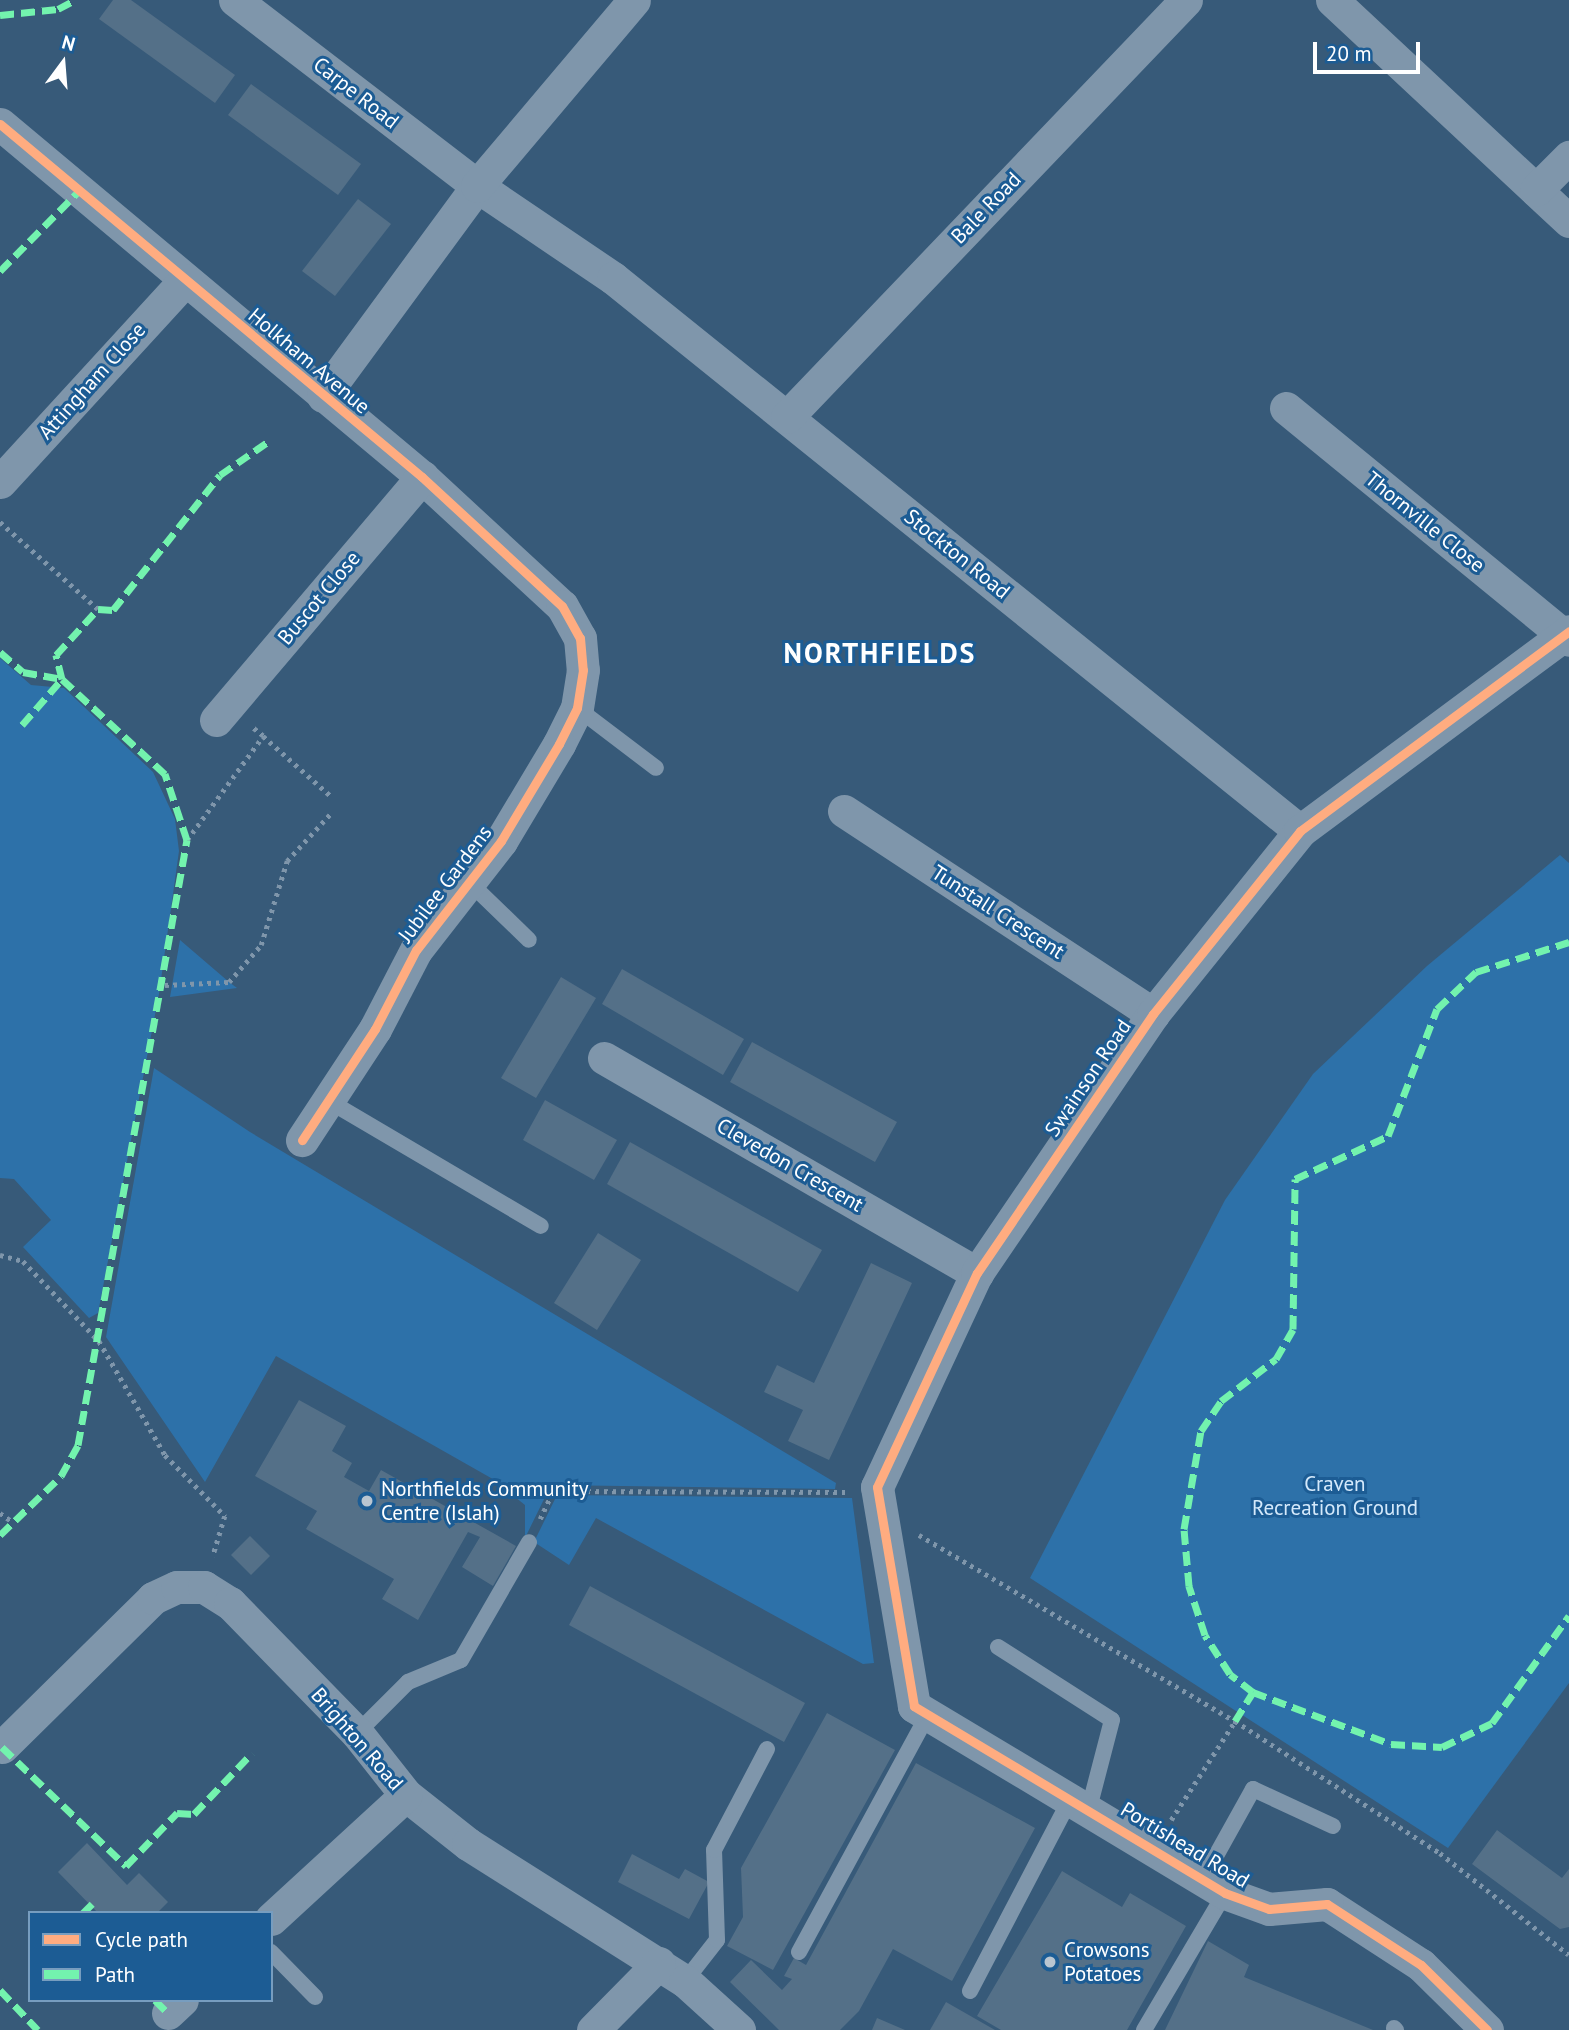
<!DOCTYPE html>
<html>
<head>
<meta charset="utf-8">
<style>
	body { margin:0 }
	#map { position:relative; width:1569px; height:2030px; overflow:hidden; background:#375a79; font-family:"PT Sans",sans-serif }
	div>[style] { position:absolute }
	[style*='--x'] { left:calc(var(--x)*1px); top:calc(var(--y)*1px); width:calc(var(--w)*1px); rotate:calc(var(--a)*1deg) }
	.green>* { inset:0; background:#2d71a9 }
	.building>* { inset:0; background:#547088 }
	.path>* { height:4.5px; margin-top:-2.25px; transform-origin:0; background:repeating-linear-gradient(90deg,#7f96ab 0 3.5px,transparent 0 8.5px) }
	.lane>* { height:16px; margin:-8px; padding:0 8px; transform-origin:8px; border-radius:8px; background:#7f96ab }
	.street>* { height:33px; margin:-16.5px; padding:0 16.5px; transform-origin:16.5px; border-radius:16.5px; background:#7f96ab }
	.quiet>* { height:7px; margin-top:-3.5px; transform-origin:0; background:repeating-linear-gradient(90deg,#73f3ae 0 14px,transparent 0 21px) }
	.cycleway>* { height:9px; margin:-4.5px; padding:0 4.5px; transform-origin:4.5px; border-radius:4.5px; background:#ffac80 }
	.dots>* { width:19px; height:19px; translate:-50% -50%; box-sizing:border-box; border:4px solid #1c5c94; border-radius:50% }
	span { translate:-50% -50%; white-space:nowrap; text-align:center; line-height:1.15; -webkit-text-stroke:6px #1c5c94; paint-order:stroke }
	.street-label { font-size:21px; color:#fff }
	.park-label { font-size:21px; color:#d4e9fb }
	.poi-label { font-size:21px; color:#fff }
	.left { translate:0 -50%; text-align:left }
	.district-label { font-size:28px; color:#fff; font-weight:700; letter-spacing:2px }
	.legend { position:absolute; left:28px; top:1911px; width:245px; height:91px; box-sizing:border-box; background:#1c5c94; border:2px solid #779dbf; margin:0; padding:9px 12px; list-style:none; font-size:21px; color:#fff }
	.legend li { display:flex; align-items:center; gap:14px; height:35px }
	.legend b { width:35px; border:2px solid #779dbf }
	.north { position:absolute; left:28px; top:28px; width:70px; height:70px; -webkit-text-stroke:5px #1c5c94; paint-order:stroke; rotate:16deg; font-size:19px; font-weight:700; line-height:28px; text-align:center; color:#fff }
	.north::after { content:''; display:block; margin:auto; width:24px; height:32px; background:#fff; clip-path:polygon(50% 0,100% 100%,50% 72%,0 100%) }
	.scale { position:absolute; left:1313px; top:42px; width:107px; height:32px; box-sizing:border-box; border:4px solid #fff; border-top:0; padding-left:9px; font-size:21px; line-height:24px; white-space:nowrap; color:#fff; -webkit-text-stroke:5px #1c5c94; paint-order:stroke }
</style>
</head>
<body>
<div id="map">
	<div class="green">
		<div style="clip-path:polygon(0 658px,31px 685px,64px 688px,153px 772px,175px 819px,179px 851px,159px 994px,98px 1313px,89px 1318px,23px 1247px,51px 1220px,14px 1179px,0 1178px)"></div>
		<div style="clip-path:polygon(1560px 855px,1569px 863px,1569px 1683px,1448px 1848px,1030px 1578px,1225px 1200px,1313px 1074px,1427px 966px)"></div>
		<div style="clip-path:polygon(180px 940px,229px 982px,237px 988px,170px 997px)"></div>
		<div style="clip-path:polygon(154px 1068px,250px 1132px,836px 1483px,835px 1489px,551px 1485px,525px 1538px,525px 1505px,491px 1478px,276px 1356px,205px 1482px,106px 1337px)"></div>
		<div style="clip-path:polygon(557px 1495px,852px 1498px,874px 1663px,863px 1664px,596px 1518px,569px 1565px,534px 1542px)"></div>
	</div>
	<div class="building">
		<div style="clip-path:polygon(113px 0,131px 0,235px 75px,215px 103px,99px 19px)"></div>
		<div style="clip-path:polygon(251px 84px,361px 164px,338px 195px,228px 115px)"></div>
		<div style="clip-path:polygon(358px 199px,391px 224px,335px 296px,302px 271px)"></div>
		<div style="clip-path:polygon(622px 969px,744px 1039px,723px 1075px,602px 1004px)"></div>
		<div style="clip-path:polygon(561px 977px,596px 998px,536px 1098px,501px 1078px)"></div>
		<div style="clip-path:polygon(752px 1042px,897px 1122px,875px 1162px,730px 1082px)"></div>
		<div style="clip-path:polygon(545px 1100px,617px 1140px,594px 1180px,523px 1140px)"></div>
		<div style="clip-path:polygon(630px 1142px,822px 1250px,798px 1292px,607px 1184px)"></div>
		<div style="clip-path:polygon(598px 1233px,641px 1260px,597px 1330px,554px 1303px)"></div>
		<div style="clip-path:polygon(871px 1263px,912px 1283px,829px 1460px,788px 1441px,803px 1410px,764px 1392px,777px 1365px,814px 1383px)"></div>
		<div style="clip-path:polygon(299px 1400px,346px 1426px,332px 1451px,352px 1463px,344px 1477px,369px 1491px,381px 1470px,516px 1546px,493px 1586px,462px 1567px,480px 1537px,468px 1532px,418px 1620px,382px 1599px,394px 1579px,306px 1529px,317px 1511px,255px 1476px)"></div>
		<div style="clip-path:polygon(250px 1536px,270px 1556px,251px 1575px,231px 1555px)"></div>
		<div style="clip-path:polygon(590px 1586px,805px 1703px,784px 1742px,569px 1625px)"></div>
		<div style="clip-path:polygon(827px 1713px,895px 1750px,773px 1970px,727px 1946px,743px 1917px,741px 1868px)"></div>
		<div style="clip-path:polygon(916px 1763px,1035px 1828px,952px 1981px,893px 1949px,859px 2011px,840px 2030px,779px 2030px,730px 1982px,751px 1960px,782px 1990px,792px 1979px,784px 1976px,794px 1958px,806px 1965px)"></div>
		<div style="clip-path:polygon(1497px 1830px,1562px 1878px,1569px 1869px,1569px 1927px,1560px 1929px,1472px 1864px)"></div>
		<div style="clip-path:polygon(87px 1843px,127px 1885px,139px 1873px,168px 1902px,157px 1913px,98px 1913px,58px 1872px)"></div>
		<div style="clip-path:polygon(632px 1854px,679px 1879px,685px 1869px,709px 1882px,689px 1919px,618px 1882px)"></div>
		<div style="clip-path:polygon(1062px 1871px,1122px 1907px,1130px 1893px,1186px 1926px,1127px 2030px,1001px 2030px,977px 2016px)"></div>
		<div style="clip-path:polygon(1208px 1941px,1249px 1965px,1244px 1977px,1373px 2030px,1165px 2030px)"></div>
		<div style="clip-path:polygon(946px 2002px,995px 2030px,930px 2030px)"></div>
		<div style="clip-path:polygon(877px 2018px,905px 2030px,872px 2030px)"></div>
	</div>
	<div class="path">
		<div style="--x:0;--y:522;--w:131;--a:41.6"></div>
		<div style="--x:263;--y:736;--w:92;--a:41.5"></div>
		<div style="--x:187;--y:840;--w:129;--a:-53.8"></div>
		<div style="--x:263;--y:736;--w:14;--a:-141"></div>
		<div style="--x:165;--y:985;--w:64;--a:-2.7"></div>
		<div style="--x:229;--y:982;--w:49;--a:-49.1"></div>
		<div style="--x:261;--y:945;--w:88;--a:-72.8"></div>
		<div style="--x:287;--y:861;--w:67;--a:-47.4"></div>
		<div style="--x:0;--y:1255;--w:24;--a:15"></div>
		<div style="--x:23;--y:1261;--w:110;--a:46.5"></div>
		<div style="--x:99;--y:1341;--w:132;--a:59.9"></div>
		<div style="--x:165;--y:1455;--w:86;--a:45.5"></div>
		<div style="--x:225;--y:1516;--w:42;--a:106.7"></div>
		<div style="--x:0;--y:1513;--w:16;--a:35"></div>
		<div style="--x:540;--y:1519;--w:31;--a:-65"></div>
		<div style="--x:553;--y:1491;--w:292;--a:0.2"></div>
		<div style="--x:919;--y:1535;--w:367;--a:30.5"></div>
		<div style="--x:1235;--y:1721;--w:244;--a:32.8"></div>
		<div style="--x:1440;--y:1853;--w:164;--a:38.3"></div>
		<div style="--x:1171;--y:1820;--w:118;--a:-57.1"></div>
	</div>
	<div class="lane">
		<div style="--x:577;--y:708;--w:99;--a:37.2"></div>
		<div style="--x:469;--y:882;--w:83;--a:44"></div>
		<div style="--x:327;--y:1100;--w:248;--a:30.5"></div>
		<div style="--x:998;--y:1647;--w:135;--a:32.6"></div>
		<div style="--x:1112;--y:1720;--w:91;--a:104.6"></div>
		<div style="--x:357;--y:1733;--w:72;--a:-45"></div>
		<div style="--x:408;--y:1682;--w:57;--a:-22.5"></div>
		<div style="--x:461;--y:1660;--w:136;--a:-60"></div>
		<div style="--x:1203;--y:1879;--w:103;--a:-60.9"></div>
		<div style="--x:1253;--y:1789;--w:88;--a:24.8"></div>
		<div style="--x:271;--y:1952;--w:63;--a:45.6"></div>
		<div style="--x:799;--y:1952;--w:268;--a:-61.5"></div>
		<div style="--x:685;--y:1981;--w:52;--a:-52"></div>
		<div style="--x:717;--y:1940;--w:90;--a:-91.9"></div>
		<div style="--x:714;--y:1850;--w:114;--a:-62.3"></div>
		<div style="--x:970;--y:1991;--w:218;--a:-62.4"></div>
		<div style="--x:1394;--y:2028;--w:3;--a:45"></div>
		<div style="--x:1144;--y:2030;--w:159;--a:-59.4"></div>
	</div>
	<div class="street">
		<div style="--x:235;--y:0;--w:305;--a:37.5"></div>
		<div style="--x:477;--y:186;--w:164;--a:34.1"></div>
		<div style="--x:613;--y:278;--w:882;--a:38.83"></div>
		<div style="--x:1332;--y:0;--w:324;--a:43"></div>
		<div style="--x:0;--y:124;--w:550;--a:39.91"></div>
		<div style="--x:422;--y:477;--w:190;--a:42.7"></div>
		<div style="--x:562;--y:606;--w:37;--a:61"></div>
		<div style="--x:580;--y:638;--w:32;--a:85"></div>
		<div style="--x:583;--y:670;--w:38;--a:99"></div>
		<div style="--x:577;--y:708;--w:40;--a:116.6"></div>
		<div style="--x:559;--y:744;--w:113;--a:120.9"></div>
		<div style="--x:501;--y:841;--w:138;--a:127.9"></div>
		<div style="--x:416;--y:950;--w:89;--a:117.4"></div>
		<div style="--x:375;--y:1029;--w:133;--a:123.3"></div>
		<div style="--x:1536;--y:190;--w:47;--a:-45"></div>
		<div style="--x:323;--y:396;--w:260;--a:-53.7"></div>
		<div style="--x:477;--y:186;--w:243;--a:-49.8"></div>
		<div style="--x:1286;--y:408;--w:366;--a:39.3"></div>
		<div style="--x:787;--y:417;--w:577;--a:-46.26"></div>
		<div style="--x:0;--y:482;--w:274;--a:-47.5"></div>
		<div style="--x:216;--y:720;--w:319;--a:-49.7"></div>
		<div style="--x:844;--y:811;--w:370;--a:33.3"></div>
		<div style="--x:604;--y:1058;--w:431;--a:30"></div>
		<div style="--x:2;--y:1747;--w:212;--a:-44.6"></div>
		<div style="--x:153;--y:1598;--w:26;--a:-25"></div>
		<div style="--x:177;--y:1587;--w:27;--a:0"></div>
		<div style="--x:204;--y:1587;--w:31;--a:32"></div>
		<div style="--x:230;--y:1603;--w:182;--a:45.7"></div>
		<div style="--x:357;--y:1733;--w:79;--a:51.7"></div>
		<div style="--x:406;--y:1795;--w:79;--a:38.3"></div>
		<div style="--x:468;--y:1844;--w:257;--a:32.3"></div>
		<div style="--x:685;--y:1981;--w:73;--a:42.2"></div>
		<div style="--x:271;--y:1919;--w:183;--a:-42.6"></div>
		<div style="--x:168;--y:2013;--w:19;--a:-43"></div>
		<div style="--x:593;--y:2030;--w:94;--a:-45.4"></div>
		<div style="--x:1487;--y:2030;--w:93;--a:-135.4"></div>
		<div style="--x:1421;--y:1965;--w:112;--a:-147"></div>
		<div style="--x:1327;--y:1904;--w:58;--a:175.1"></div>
		<div style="--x:1269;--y:1909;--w:47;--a:-160"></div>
		<div style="--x:1225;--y:1893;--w:363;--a:-149"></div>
		<div style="--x:914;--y:1706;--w:222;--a:-99.6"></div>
		<div style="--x:877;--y:1487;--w:236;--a:-65"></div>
		<div style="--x:977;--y:1273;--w:313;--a:-55.8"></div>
		<div style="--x:1153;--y:1014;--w:235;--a:-51.2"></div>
		<div style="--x:1300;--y:831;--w:335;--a:-36.6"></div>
	</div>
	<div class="quiet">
		<div style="--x:0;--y:15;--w:58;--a:-5.9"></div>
		<div style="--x:58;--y:9;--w:19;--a:-28"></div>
		<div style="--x:0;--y:271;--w:111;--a:-45.4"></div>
		<div style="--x:0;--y:652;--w:30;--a:41"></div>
		<div style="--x:23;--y:672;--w:40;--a:10"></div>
		<div style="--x:22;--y:725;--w:61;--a:-49"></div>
		<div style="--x:0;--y:1535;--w:85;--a:-44"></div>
		<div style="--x:61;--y:1476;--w:35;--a:-61"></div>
		<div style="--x:78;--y:1445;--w:615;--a:-79.79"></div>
		<div style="--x:187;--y:840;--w:70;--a:-108.4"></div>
		<div style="--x:165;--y:774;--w:140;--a:-137.3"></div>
		<div style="--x:62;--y:679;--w:25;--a:-104"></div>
		<div style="--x:56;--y:655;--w:62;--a:-47.6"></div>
		<div style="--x:98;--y:609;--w:15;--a:4"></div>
		<div style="--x:113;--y:610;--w:172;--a:-51.6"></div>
		<div style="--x:220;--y:475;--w:60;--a:-34.8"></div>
		<div style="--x:1253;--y:1692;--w:147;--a:20.6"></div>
		<div style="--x:1391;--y:1744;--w:51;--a:3.4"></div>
		<div style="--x:1442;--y:1747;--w:55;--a:-25.6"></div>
		<div style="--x:1492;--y:1723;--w:132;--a:-54.3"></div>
		<div style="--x:1235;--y:1721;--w:34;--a:-58"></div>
		<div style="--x:1253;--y:1692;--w:29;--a:-142"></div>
		<div style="--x:1230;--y:1674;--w:46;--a:-122.7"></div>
		<div style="--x:1205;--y:1635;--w:52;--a:-108.1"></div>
		<div style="--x:1189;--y:1586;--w:57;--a:-95"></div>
		<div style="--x:1184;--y:1529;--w:99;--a:-80.2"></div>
		<div style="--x:1201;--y:1431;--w:36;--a:-56"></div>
		<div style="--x:1221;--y:1401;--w:69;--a:-37.4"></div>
		<div style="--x:1276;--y:1359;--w:34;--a:-60"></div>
		<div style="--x:1293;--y:1329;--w:150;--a:-89.2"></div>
		<div style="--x:1295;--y:1179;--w:102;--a:-24.8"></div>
		<div style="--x:1388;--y:1136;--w:136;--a:-68.9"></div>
		<div style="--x:1437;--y:1009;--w:54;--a:-43.5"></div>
		<div style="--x:1476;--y:972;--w:98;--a:-17.9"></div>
		<div style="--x:2;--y:1747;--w:172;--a:43.8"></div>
		<div style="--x:126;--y:1866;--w:74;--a:-46.1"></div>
		<div style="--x:177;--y:1813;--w:17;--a:3"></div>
		<div style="--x:194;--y:1814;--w:84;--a:-46.4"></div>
		<div style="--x:83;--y:1913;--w:13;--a:-45"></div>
		<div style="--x:0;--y:1990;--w:55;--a:46.5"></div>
		<div style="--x:155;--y:2000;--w:18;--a:45"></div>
	</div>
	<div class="cycleway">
		<div style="--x:0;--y:124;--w:550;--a:39.91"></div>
		<div style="--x:422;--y:477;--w:190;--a:42.7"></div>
		<div style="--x:562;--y:606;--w:37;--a:61"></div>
		<div style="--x:580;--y:638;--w:32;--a:85"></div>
		<div style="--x:583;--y:670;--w:38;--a:99"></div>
		<div style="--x:577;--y:708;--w:40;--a:116.6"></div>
		<div style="--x:559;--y:744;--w:113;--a:120.9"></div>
		<div style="--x:501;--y:841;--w:138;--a:127.9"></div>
		<div style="--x:416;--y:950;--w:89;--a:117.4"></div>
		<div style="--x:375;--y:1029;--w:133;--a:123.3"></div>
		<div style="--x:1487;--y:2030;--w:93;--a:-135.4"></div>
		<div style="--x:1421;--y:1965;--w:112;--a:-147"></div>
		<div style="--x:1327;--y:1904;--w:58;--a:175.1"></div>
		<div style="--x:1269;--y:1909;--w:47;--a:-160"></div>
		<div style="--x:1225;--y:1893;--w:363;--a:-149"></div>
		<div style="--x:914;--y:1706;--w:222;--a:-99.6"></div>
		<div style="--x:877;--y:1487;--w:236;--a:-65"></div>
		<div style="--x:977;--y:1273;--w:313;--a:-55.8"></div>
		<div style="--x:1153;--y:1014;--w:235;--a:-51.2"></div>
		<div style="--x:1300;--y:831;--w:335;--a:-36.6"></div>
	</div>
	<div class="dots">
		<div style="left:367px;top:1501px;background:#b9c5d0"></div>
		<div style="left:1050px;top:1962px;background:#b9c5d0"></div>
	</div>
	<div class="street-label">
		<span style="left:356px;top:93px;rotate:38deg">Carpe Road</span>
		<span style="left:986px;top:208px;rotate:-46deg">Bale Road</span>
		<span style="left:309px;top:361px;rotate:40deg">Holkham Avenue</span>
		<span style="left:92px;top:381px;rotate:-48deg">Attingham Close</span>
		<span style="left:1425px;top:522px;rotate:39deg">Thornville Close</span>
		<span style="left:957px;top:554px;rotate:39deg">Stockton Road</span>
		<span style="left:319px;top:598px;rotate:-50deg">Buscot Close</span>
		<span style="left:445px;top:884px;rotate:-53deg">Jubilee Gardens</span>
		<span style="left:998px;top:912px;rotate:33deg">Tunstall Crescent</span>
		<span style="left:1088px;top:1078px;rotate:-56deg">Swainson Road</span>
		<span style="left:790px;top:1165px;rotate:30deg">Clevedon Crescent</span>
		<span style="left:357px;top:1739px;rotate:49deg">Brighton Road</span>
		<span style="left:1185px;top:1845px;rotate:31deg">Portishead Road</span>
	</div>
	<div class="park-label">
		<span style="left:1335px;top:1496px">Craven<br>Recreation Ground</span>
	</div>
	<div class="poi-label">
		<span class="left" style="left:381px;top:1501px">Northfields Community<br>Centre (Islah)</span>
		<span class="left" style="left:1064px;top:1962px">Crowsons<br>Potatoes</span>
	</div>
	<div class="district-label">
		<span style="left:880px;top:653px">NORTHFIELDS</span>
	</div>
	<ul class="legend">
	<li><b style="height:9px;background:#ffac80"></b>Cycle path</li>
	<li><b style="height:9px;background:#73f3ae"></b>Path</li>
	</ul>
	<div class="north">N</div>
	<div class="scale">20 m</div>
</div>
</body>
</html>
